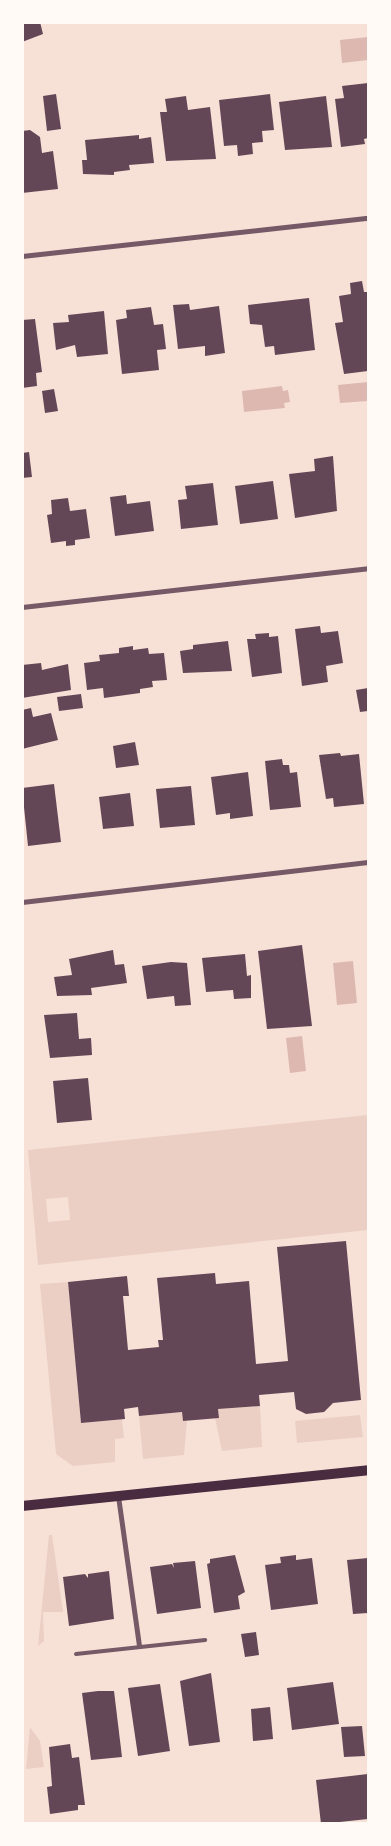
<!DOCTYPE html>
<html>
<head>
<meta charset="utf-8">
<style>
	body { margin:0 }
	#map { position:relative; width:391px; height:1846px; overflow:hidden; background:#f7e1d7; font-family:"Noto Serif",serif }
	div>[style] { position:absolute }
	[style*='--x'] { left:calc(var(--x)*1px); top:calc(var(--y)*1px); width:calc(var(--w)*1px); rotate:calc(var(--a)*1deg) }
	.green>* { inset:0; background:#ebcfc5 }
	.water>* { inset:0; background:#dcb8b0 }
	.building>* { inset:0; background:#644757 }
	.service>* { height:4px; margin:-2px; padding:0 2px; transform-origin:2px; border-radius:2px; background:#755966 }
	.minor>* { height:5px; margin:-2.5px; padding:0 2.5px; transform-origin:2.5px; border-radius:2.5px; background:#755966 }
	.secondary>* { height:10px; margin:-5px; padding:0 5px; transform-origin:5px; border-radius:5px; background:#4a2c40 }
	span { translate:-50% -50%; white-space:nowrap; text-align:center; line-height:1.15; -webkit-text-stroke:4px #fffaf5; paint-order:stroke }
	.frame { position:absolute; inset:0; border:24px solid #fffaf5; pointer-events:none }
</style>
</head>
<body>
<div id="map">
	<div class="green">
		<div style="clip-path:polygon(evenodd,368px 1115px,368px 1230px,38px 1265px,28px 1150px,368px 1115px,68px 1197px,70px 1220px,48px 1222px,46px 1199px,68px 1197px)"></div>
		<div style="clip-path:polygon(68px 1282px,81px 1423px,122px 1419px,124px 1438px,115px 1439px,115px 1462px,73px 1466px,56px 1454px,40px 1284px)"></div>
		<div style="clip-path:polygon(260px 1406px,262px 1447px,222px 1451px,215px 1418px,219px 1418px,218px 1409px)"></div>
		<div style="clip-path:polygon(182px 1412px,183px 1421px,187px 1421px,184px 1455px,143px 1459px,139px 1416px)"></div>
		<div style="clip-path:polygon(360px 1415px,363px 1437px,297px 1443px,295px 1421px)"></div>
		<div style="clip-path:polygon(49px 1535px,52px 1535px,63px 1612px,43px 1612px,44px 1641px,38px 1646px)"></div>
		<div style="clip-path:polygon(30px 1727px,40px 1741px,44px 1767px,26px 1769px)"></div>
	</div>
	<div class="water">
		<div style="clip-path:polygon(368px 37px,368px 60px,342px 63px,340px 40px)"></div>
		<div style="clip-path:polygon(368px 382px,368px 401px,340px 403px,338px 385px)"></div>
		<div style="clip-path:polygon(282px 386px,283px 391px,288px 390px,290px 402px,284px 403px,285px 408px,244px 412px,242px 391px)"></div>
		<div style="clip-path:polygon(353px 961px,357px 1003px,337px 1005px,333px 963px)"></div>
		<div style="clip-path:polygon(302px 1036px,306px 1071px,290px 1073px,286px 1038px)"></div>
	</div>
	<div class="building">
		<div style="clip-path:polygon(22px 22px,40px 22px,43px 34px,22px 42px)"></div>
		<div style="clip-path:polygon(368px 83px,368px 138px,364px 139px,365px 144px,341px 147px,335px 99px,344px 98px,342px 86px)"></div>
		<div style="clip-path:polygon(56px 94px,61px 129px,47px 131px,43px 96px)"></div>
		<div style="clip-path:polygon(270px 94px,274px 130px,262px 131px,263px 142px,252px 143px,253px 154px,238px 156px,237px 145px,224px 146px,219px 100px)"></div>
		<div style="clip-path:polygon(186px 96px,188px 110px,210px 107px,216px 159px,166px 161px,160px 112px,167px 112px,165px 99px)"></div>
		<div style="clip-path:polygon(326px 96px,332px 147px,285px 150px,279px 102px)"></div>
		<div style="clip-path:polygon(30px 130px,40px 137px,42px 153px,53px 151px,58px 189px,22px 193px,22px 131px)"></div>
		<div style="clip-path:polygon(139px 135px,139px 139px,151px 137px,154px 163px,129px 165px,130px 170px,114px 172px,114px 175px,83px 174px,82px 160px,87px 160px,85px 140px)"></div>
		<div style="clip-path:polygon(362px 281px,364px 292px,368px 292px,368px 371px,344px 374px,335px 323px,343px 322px,339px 296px,351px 294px,350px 283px)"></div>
		<div style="clip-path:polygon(309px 298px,315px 350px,275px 355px,274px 346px,265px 347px,262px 325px,250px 324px,248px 305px)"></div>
		<div style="clip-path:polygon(189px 304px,190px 310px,219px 306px,225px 353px,205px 356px,205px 346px,178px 349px,173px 305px)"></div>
		<div style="clip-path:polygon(151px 307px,154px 325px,163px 324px,166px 349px,157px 350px,159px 370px,122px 374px,116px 320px,127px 318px,126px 310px)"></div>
		<div style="clip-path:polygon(104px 311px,108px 354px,77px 357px,75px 345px,56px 350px,53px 323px,69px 322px,68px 315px)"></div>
		<div style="clip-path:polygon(35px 319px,42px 372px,36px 373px,37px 386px,22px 388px,22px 320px)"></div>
		<div style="clip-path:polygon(54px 389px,58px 411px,45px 413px,42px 391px)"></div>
		<div style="clip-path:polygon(29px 452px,32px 477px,22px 478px,22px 453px)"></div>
		<div style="clip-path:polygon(333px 456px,337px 511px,295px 518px,289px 474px,315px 471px,314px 459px)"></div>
		<div style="clip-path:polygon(273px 481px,278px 519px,240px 524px,235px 486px)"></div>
		<div style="clip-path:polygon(213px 483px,218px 525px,181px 529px,178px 500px,187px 499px,185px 486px)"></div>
		<div style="clip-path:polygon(126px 495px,127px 504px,150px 501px,154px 531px,115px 536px,110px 497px)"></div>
		<div style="clip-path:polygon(68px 498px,70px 511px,86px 509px,90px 538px,75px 540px,75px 545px,66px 546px,66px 541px,51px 543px,47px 515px,52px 514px,51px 500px)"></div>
		<div style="clip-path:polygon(320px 626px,321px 633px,338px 631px,343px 663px,326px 666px,328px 682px,302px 686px,295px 629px)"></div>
		<div style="clip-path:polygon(269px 633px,269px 637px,278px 636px,282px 673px,252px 677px,247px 639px,256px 639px,255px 634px)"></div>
		<div style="clip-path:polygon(228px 641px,232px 671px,183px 673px,180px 651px,193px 649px,193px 645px)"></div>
		<div style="clip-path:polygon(133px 646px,133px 650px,148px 648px,149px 654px,164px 653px,167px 680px,152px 681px,153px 687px,140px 689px,140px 693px,104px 698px,103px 688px,87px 690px,84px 663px,100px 661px,99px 655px,119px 653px,119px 648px)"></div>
		<div style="clip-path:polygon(41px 663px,42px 670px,68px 664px,71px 690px,22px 698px,22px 665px)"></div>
		<div style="clip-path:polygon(368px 688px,368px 711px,360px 712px,356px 690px)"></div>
		<div style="clip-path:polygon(81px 694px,83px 708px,59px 711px,57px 697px)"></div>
		<div style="clip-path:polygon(31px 708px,33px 717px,51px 713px,58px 740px,22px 749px,22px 710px)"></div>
		<div style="clip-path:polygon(135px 742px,139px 765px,116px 768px,113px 746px)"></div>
		<div style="clip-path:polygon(340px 753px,341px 756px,359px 754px,364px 804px,334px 807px,333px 798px,326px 799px,319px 755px)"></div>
		<div style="clip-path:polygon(282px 759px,283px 765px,289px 765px,290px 773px,297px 772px,301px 807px,270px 810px,265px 761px)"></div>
		<div style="clip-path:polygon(248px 772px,253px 816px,230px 819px,230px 813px,216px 815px,211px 777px)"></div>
		<div style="clip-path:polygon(54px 784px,61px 842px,28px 846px,22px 788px)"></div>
		<div style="clip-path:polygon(191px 786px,195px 825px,160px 828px,156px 789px)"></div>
		<div style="clip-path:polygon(130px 793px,134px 826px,103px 829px,99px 797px)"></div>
		<div style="clip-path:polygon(302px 945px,312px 1026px,267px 1029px,258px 951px)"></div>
		<div style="clip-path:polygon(113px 950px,115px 965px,124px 964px,127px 983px,91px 988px,92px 995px,57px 996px,54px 977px,72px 975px,69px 959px)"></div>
		<div style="clip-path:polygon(245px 954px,247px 976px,251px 975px,251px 998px,234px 999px,233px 990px,206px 992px,202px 958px)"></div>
		<div style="clip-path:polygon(171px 962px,187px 963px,191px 1005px,175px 1006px,174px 996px,147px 999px,142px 966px)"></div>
		<div style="clip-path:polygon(77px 1013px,79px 1039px,91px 1038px,92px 1055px,50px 1058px,44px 1015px)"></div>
		<div style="clip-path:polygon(88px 1078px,92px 1120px,57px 1123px,53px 1081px)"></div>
		<div style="clip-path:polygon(346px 1241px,361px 1400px,333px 1403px,324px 1412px,306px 1414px,296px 1409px,294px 1392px,259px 1395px,260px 1406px,218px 1409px,219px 1418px,183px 1421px,182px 1412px,139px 1416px,138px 1407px,124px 1409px,125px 1419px,81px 1423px,68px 1282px,127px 1276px,129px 1296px,123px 1296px,128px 1350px,159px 1347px,158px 1340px,163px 1340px,157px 1278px,215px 1273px,216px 1284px,249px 1281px,256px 1364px,288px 1361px,277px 1247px)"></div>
		<div style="clip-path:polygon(235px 1555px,245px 1592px,238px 1596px,240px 1609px,214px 1613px,207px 1564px,210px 1563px,210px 1559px)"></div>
		<div style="clip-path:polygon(296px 1555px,296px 1560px,312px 1558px,318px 1604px,271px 1610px,265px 1565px,281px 1563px,280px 1557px)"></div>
		<div style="clip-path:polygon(368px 1558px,368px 1613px,353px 1614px,347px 1560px)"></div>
		<div style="clip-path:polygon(195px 1561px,201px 1608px,157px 1614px,150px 1567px,172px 1564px,174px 1568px,173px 1563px)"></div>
		<div style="clip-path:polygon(109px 1571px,114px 1619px,69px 1626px,63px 1577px,85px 1574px,88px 1578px,88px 1574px)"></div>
		<div style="clip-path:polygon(256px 1632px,259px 1655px,245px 1657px,241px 1634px)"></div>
		<div style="clip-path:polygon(211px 1673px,220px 1742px,189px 1746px,180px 1681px)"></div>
		<div style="clip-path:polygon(333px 1682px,339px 1724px,292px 1730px,287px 1688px)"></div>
		<div style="clip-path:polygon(160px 1684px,170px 1751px,138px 1756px,128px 1688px)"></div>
		<div style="clip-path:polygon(98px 1691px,114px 1691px,122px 1757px,91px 1760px,82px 1693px)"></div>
		<div style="clip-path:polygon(270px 1707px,273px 1739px,253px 1741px,251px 1709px)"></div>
		<div style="clip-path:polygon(362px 1726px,365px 1756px,344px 1757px,341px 1727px)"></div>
		<div style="clip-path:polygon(70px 1744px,72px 1758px,79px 1757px,85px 1805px,78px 1805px,78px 1810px,50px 1814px,47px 1787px,52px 1786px,49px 1747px)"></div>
		<div style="clip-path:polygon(368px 1774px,368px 1819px,321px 1824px,316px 1780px)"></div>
	</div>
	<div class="service">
		<div style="--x:76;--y:1654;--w:130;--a:-6.2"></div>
	</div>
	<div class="minor">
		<div style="--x:22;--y:256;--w:348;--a:-6.3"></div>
		<div style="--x:22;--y:607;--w:348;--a:-6.4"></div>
		<div style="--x:22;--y:902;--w:348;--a:-6.6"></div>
		<div style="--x:118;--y:1496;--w:151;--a:82"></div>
	</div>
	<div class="secondary">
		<div style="--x:22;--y:1506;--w:348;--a:-5.9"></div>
	</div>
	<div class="frame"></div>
</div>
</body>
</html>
